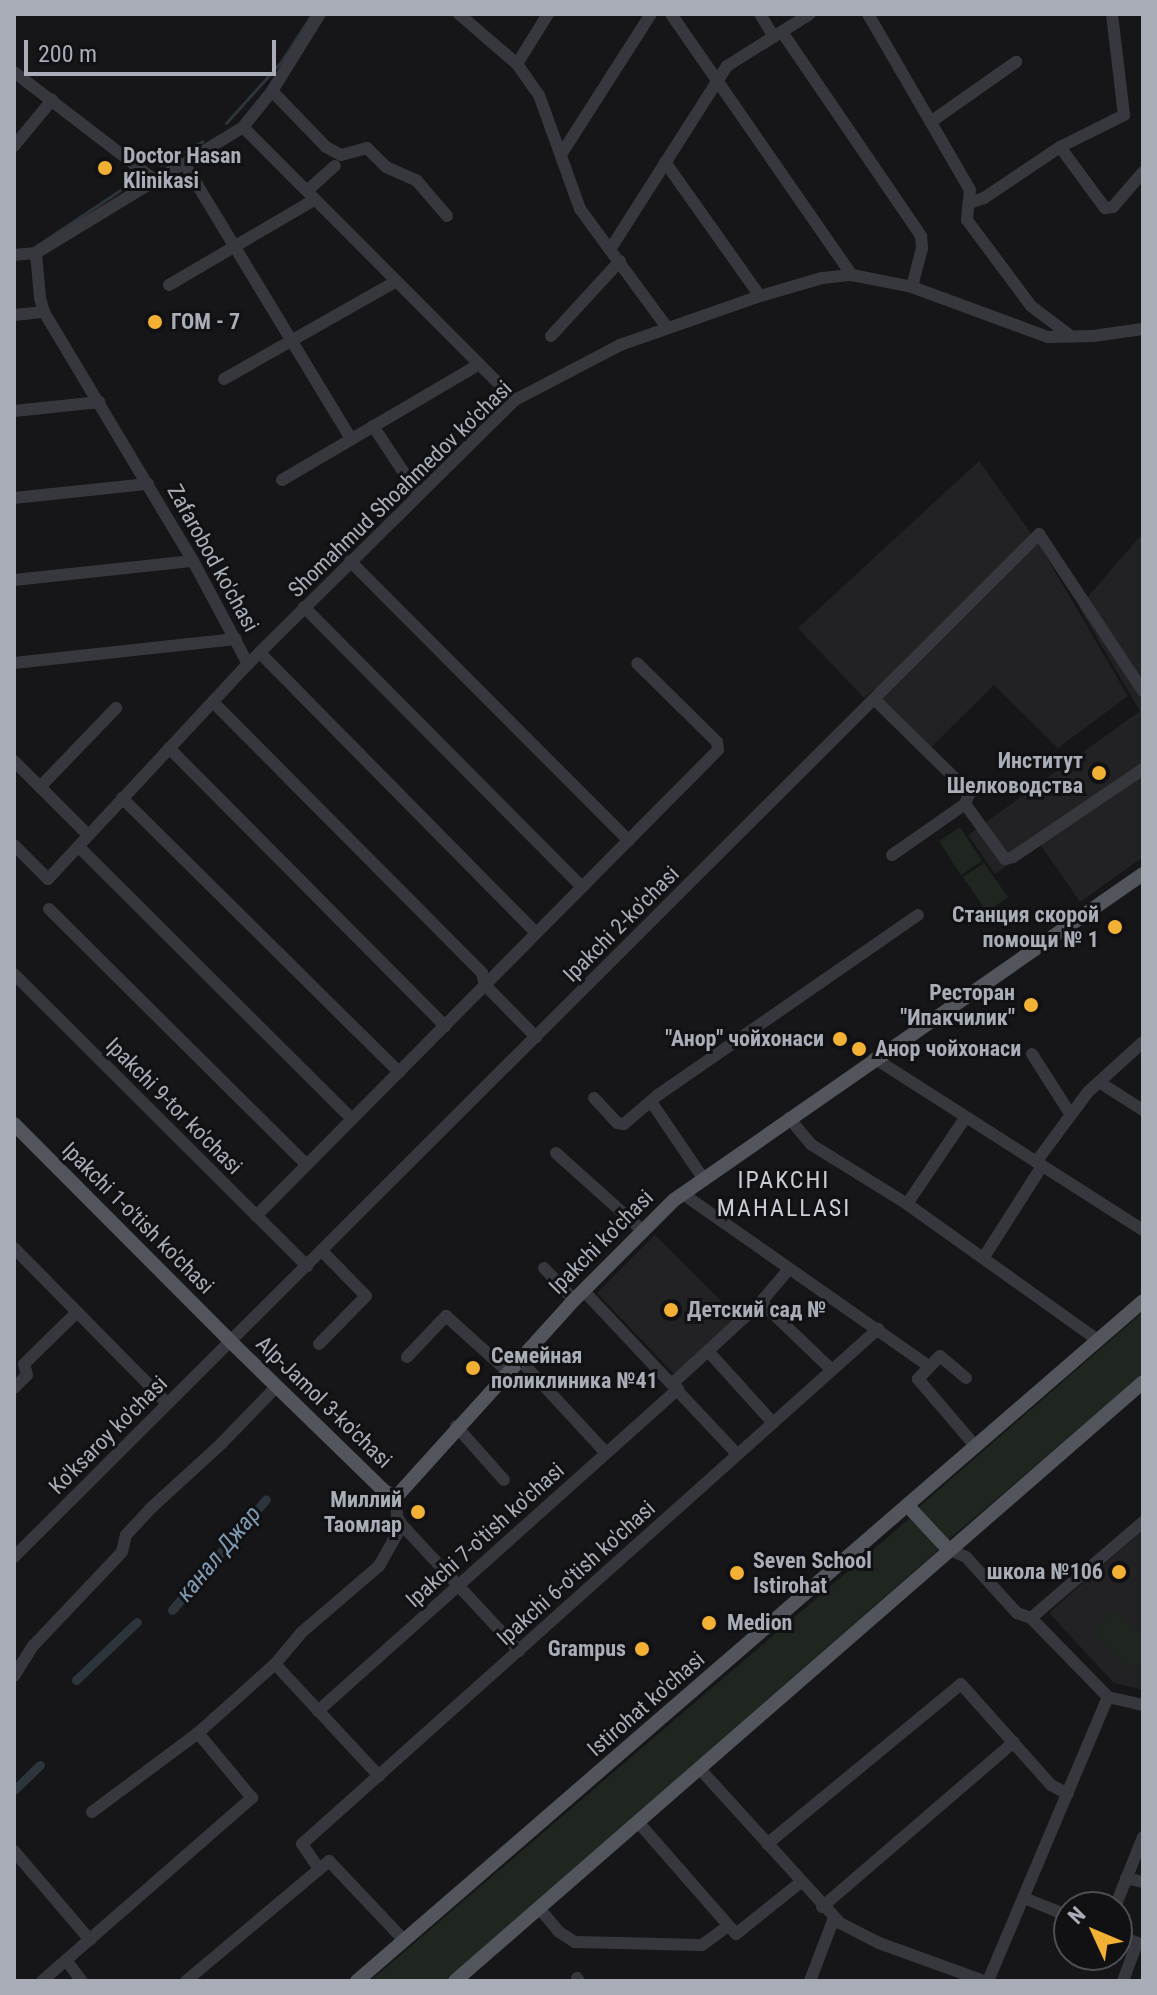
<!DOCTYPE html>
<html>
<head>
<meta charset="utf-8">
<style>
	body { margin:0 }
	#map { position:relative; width:1157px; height:1995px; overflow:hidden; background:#161618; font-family:"Roboto Condensed",sans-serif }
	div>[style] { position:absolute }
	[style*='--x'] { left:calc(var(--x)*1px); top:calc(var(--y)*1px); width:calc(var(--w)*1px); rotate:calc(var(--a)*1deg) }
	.built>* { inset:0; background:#222225 }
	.green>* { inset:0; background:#1e261f }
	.stream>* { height:3px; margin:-1.5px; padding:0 1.5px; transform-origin:1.5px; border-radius:1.5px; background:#2c353c }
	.canal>* { height:9px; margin:-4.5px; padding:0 4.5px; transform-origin:4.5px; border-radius:4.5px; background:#2c353c }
	.minor>* { height:12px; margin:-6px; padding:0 6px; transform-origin:6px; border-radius:6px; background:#37383d }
	.major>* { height:14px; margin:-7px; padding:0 7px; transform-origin:7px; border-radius:7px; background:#53555c }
	.dots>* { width:22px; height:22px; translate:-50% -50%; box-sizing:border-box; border:4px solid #111113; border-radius:50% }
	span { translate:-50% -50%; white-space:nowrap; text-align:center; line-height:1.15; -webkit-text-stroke:6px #111113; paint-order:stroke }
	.poi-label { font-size:22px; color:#a8adb8; font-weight:700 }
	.left { translate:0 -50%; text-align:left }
	.right { translate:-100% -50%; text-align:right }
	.street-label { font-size:22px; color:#a8adb8 }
	.neighbourhood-label { font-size:24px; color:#c9ccd4; letter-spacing:2px }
	.water-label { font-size:24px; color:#7f9bb3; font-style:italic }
	.frame { position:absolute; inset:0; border:16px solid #a8adb8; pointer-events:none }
	.north { position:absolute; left:1053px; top:1891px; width:80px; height:80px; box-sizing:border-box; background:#111113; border:2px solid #4d4f55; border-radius:50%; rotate:314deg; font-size:22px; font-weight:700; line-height:32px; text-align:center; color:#a8adb8 }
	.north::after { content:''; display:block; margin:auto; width:28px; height:36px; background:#f2b134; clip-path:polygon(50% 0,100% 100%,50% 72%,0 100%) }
	.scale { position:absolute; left:24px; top:40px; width:252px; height:36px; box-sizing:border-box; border:4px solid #a8adb8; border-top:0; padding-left:10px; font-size:24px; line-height:28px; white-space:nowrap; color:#a8adb8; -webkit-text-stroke:6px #111113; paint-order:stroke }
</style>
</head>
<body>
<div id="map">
	<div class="built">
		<div style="clip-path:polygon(979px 461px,1040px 546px,1128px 696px,1058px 748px,994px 685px,931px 747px,873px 690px,864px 698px,798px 628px)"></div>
		<div style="clip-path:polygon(1143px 533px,1143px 857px,1080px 902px,1040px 844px,995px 874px,968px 835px,1140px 711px,1079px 607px)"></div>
		<div style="clip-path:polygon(655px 1235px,737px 1317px,674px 1374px,597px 1293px)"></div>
		<div style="clip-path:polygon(1143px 1530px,1143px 1690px,1114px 1683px,1049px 1613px)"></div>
	</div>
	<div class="green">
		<div style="clip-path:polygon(960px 827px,982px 861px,961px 875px,939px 841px)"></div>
		<div style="clip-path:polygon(984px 863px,1008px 897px,987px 912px,963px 877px)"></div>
		<div style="clip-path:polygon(1143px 1312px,1143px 1374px,948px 1540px,919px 1507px)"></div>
		<div style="clip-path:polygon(910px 1518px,938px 1548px,937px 1551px,446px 1981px,370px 1981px)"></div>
		<div style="clip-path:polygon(1113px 1610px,1143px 1640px,1143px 1658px,1132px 1669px,1093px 1630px)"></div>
	</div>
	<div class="stream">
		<div style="--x:226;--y:123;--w:82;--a:-48"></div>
		<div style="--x:281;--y:62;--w:54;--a:-57.2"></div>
		<div style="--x:161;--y:165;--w:48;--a:-29.7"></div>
		<div style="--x:33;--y:248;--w:132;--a:-33.6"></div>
	</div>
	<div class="canal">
		<div style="--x:172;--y:1610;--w:145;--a:-49.7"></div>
		<div style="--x:76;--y:1680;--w:84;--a:-43.6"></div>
		<div style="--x:14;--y:1790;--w:36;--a:-44"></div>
	</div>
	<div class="minor">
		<div style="--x:459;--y:14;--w:77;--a:40.8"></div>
		<div style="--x:517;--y:64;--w:38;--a:55"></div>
		<div style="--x:539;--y:95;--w:121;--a:70.2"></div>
		<div style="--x:580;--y:209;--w:145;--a:53.7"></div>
		<div style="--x:671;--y:14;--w:318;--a:55.3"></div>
		<div style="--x:760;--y:14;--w:27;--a:59"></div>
		<div style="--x:868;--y:14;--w:203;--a:59.9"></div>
		<div style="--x:970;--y:190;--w:30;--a:96"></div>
		<div style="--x:967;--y:220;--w:107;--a:53.3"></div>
		<div style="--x:1031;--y:306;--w:51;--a:37.1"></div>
		<div style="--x:782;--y:32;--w:247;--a:55.7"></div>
		<div style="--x:921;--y:236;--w:12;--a:85"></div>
		<div style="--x:922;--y:248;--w:40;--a:104.4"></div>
		<div style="--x:517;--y:64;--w:59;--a:-58.2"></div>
		<div style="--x:14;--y:72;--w:179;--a:37.5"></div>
		<div style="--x:272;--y:91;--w:78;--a:46"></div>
		<div style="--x:326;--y:147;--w:17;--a:28"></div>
		<div style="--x:341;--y:155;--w:27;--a:-15"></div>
		<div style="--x:367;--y:148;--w:27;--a:45"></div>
		<div style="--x:386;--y:167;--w:34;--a:24"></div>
		<div style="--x:417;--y:181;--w:46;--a:49.4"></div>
		<div style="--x:932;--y:121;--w:103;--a:-35.1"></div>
		<div style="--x:243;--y:127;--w:385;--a:45.1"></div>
		<div style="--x:14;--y:146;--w:60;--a:-50.4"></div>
		<div style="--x:1060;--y:147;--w:76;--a:53.6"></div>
		<div style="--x:1105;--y:208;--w:8;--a:-7"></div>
		<div style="--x:1113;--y:207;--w:46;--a:-49.4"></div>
		<div style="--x:562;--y:153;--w:165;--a:-57.4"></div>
		<div style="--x:665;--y:162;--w:164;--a:54.7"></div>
		<div style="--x:184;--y:163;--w:323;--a:58.8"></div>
		<div style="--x:308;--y:190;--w:36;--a:-42"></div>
		<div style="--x:969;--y:203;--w:16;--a:-18"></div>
		<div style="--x:984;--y:198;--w:92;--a:-33.9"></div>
		<div style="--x:1060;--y:147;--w:72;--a:-26.6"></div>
		<div style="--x:1124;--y:115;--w:102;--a:-96.8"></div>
		<div style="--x:611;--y:248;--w:216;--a:-57.5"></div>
		<div style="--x:727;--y:66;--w:98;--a:-32.1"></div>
		<div style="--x:36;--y:253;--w:45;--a:84.9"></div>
		<div style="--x:40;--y:298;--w:15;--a:74"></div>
		<div style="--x:44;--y:312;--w:290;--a:59.1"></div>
		<div style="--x:193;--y:561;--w:117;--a:61.9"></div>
		<div style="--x:14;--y:255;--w:22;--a:-5"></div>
		<div style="--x:36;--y:253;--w:242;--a:-31.3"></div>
		<div style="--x:243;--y:127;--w:46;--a:-51.1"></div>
		<div style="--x:272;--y:91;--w:91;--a:-58.1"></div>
		<div style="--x:169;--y:285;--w:166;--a:-30.4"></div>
		<div style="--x:14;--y:315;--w:30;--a:-6"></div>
		<div style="--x:551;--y:336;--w:102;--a:-47.4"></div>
		<div style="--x:224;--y:379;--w:192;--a:-29.6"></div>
		<div style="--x:14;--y:411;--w:86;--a:-6"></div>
		<div style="--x:373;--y:426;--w:82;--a:56.5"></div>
		<div style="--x:282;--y:480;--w:221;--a:-30.4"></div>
		<div style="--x:14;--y:498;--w:135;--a:-6"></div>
		<div style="--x:350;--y:561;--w:395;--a:45.1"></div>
		<div style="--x:14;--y:580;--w:180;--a:-6.1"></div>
		<div style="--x:304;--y:607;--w:395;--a:45.2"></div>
		<div style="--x:260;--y:653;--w:393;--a:45.4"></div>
		<div style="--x:14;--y:663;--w:223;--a:-6.2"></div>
		<div style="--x:874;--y:699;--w:126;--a:44.4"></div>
		<div style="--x:964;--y:787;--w:9;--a:54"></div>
		<div style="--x:969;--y:794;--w:11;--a:112"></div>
		<div style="--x:965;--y:804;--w:68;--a:54"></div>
		<div style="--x:1005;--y:859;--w:8;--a:-14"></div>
		<div style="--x:1013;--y:857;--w:157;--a:-34.1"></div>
		<div style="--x:213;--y:702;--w:382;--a:45.2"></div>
		<div style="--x:482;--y:973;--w:12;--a:76"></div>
		<div style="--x:485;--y:985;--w:73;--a:45.6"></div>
		<div style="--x:169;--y:748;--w:392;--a:45.2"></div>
		<div style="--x:14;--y:761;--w:103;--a:45"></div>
		<div style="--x:40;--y:787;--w:110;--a:-46.1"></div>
		<div style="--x:122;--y:798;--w:390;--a:44.7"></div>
		<div style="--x:14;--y:845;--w:48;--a:45"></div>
		<div style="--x:48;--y:879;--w:294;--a:-47.1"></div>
		<div style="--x:248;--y:664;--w:375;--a:-44.7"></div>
		<div style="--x:515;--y:400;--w:119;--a:-27.6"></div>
		<div style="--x:620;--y:345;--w:148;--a:-19.3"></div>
		<div style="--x:760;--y:296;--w:65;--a:-16.2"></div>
		<div style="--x:822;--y:278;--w:30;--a:-6"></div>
		<div style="--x:852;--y:275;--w:61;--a:11.3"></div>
		<div style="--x:912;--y:287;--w:145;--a:20.2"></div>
		<div style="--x:1048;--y:337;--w:45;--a:-1.3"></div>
		<div style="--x:1093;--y:336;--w:50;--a:-8"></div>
		<div style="--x:80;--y:848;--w:384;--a:44.9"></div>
		<div style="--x:892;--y:855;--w:89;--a:-34.9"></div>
		<div style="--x:49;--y:909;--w:363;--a:44.8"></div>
		<div style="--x:14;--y:974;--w:414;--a:44.9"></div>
		<div style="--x:1032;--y:1054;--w:72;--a:57.4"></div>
		<div style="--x:874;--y:1058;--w:319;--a:32.6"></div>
		<div style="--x:1099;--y:1082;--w:52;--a:32.5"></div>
		<div style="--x:594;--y:1098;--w:34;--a:47"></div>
		<div style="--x:617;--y:1123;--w:7;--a:8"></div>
		<div style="--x:624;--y:1124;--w:45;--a:-40.5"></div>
		<div style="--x:658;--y:1095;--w:316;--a:-34.7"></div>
		<div style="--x:652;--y:1103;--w:91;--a:55.8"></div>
		<div style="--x:789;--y:1118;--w:35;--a:50"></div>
		<div style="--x:812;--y:1145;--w:112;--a:31.8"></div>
		<div style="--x:907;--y:1204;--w:234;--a:35.5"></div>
		<div style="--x:556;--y:1153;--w:117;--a:41.9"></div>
		<div style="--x:1036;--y:1162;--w:87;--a:-53.4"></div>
		<div style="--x:1088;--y:1092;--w:74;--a:-42.3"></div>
		<div style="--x:683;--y:1194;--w:300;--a:35"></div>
		<div style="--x:907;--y:1204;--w:104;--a:-56"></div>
		<div style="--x:256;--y:1216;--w:656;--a:-45.25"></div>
		<div style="--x:718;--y:750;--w:8;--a:-97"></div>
		<div style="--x:717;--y:742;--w:112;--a:-135.4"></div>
		<div style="--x:14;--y:1248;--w:218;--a:45.4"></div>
		<div style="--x:984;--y:1257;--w:108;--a:-57.5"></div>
		<div style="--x:544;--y:1268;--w:44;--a:46.8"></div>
		<div style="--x:583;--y:1290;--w:226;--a:46.8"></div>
		<div style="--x:761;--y:1302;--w:98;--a:43.8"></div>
		<div style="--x:319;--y:1344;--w:67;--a:-45.6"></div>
		<div style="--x:366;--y:1296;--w:63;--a:-134.4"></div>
		<div style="--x:708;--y:1351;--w:97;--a:47.9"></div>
		<div style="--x:407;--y:1357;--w:57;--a:-46.4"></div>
		<div style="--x:446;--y:1316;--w:82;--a:42"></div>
		<div style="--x:519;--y:1359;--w:128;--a:47.2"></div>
		<div style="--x:966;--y:1378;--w:34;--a:-140"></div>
		<div style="--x:940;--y:1356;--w:32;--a:134"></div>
		<div style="--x:918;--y:1379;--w:89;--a:49.5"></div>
		<div style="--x:673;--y:1383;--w:120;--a:-42.6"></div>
		<div style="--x:761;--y:1302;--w:43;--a:-49.7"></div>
		<div style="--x:14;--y:1388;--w:18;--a:-45"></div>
		<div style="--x:27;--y:1375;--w:11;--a:-105"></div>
		<div style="--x:24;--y:1364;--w:73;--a:-44.4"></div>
		<div style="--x:456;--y:1426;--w:72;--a:48.4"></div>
		<div style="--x:396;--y:1497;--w:20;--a:87"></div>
		<div style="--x:397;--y:1517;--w:9;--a:58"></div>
		<div style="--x:402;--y:1525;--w:172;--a:47.1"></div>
		<div style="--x:948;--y:1549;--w:20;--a:24"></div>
		<div style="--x:966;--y:1557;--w:76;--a:47.7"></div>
		<div style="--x:1017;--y:1613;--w:15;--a:20"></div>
		<div style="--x:1031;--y:1618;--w:110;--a:45.7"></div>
		<div style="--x:1108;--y:1697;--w:36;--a:13"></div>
		<div style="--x:14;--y:1557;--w:1448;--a:-44.94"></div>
		<div style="--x:1039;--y:534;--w:188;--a:56.5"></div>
		<div style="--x:1031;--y:1618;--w:148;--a:-40.6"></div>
		<div style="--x:275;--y:1664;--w:153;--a:47.1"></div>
		<div style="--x:14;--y:1676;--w:36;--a:-58"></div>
		<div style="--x:33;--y:1646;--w:129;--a:-46.6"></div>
		<div style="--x:122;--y:1552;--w:17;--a:-77"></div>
		<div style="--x:126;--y:1535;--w:37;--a:-47"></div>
		<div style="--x:151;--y:1508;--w:95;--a:-42.4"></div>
		<div style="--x:221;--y:1444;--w:81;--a:-46"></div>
		<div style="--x:318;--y:1711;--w:483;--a:-41.8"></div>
		<div style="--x:699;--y:1768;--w:210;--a:47.7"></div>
		<div style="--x:840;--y:1923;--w:44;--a:27.1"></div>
		<div style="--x:879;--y:1943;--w:112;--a:19.9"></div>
		<div style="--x:92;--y:1812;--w:132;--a:-36.7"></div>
		<div style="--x:638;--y:1822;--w:149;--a:48.8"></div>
		<div style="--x:736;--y:1934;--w:83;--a:-38.7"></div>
		<div style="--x:767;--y:1844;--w:251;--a:-39.5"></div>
		<div style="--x:961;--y:1684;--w:135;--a:48.3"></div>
		<div style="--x:1051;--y:1785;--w:19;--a:28"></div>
		<div style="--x:14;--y:1851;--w:117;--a:49.5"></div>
		<div style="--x:319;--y:1869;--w:30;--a:-124"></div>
		<div style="--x:302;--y:1844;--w:773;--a:-41.8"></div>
		<div style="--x:1126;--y:1878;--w:17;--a:13"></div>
		<div style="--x:1024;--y:1898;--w:48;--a:21.8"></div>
		<div style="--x:822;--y:1907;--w:253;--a:-40.7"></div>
		<div style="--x:1115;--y:1907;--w:75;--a:-68.2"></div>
		<div style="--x:539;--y:1908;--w:31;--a:50"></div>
		<div style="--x:559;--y:1932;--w:19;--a:32"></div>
		<div style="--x:575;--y:1942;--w:127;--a:1.4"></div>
		<div style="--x:702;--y:1945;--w:32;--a:-36"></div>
		<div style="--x:1117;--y:1935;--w:28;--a:21"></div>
		<div style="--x:66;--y:1960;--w:26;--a:53"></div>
		<div style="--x:577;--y:1978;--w:4;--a:56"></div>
		<div style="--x:42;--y:1981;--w:279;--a:-41.1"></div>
		<div style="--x:252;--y:1798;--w:85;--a:-129.7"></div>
		<div style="--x:198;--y:1733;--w:103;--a:-41.9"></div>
		<div style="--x:275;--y:1664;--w:42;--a:-49.8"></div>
		<div style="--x:302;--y:1632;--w:101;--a:-40.6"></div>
		<div style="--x:379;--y:1566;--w:47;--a:-60.7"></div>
		<div style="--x:186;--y:1981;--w:187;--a:-40"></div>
		<div style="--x:329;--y:1861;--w:109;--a:46.5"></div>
		<div style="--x:810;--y:1981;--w:67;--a:-69.1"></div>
		<div style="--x:988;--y:1981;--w:308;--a:-67.1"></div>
		<div style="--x:1123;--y:1981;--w:40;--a:-69.8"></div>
	</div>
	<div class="major">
		<div style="--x:14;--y:1124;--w:308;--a:45.1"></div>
		<div style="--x:231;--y:1342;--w:214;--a:44.2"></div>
		<div style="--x:384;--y:1491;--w:13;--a:27"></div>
		<div style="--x:396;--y:1497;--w:266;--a:-47.9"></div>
		<div style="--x:574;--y:1300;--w:141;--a:-45"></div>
		<div style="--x:674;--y:1200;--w:571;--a:-34.8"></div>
		<div style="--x:908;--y:1506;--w:59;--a:47.1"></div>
		<div style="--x:357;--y:1981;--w:1039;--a:-40.86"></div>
		<div style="--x:455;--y:1981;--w:912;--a:-41.04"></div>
	</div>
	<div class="dots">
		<div style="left:105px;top:168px;background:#f2b134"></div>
		<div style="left:155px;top:322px;background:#f2b134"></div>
		<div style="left:1099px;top:773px;background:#f2b134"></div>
		<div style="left:1115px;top:927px;background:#f2b134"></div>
		<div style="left:1031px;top:1005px;background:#f2b134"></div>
		<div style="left:840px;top:1039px;background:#f2b134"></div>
		<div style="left:859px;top:1049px;background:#f2b134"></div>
		<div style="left:671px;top:1310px;background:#f2b134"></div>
		<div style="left:473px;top:1368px;background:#f2b134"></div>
		<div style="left:418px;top:1512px;background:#f2b134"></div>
		<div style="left:1119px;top:1572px;background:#f2b134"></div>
		<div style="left:737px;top:1573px;background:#f2b134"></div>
		<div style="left:709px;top:1623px;background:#f2b134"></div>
		<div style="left:642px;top:1649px;background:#f2b134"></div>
	</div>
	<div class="poi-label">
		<span class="left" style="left:123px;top:168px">Doctor Hasan<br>Klinikasi</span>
		<span class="left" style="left:171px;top:322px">ГОМ - 7</span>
		<span class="right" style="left:1083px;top:773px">Институт<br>Шелководства</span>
		<span class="right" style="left:1099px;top:927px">Станция скорой<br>помощи № 1</span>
		<span class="right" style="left:1015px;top:1005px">Ресторан<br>"Ипакчилик"</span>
		<span class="right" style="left:824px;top:1039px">"Анор" чойхонаси</span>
		<span class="left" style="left:875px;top:1049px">Анор чойхонаси</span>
		<span class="left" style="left:687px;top:1310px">Детский сад №</span>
		<span class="left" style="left:491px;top:1368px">Семейная<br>поликлиника №41</span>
		<span class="right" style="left:402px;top:1512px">Миллий<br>Таомлар</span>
		<span class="left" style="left:753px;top:1573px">Seven School<br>Istirohat</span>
		<span class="right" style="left:1103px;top:1572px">школа №106</span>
		<span class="left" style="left:727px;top:1623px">Medion</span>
		<span class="right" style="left:626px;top:1649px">Grampus</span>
	</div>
	<div class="street-label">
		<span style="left:400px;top:489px;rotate:-44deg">Shomahmud Shoahmedov ko'chasi</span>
		<span style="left:213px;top:558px;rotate:61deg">Zafarobod ko'chasi</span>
		<span style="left:621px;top:924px;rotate:-45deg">Ipakchi 2-ko'chasi</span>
		<span style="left:174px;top:1106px;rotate:45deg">Ipakchi 9-tor ko'chasi</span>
		<span style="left:138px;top:1218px;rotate:45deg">Ipakchi 1-o'tish ko'chasi</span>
		<span style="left:601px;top:1242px;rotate:-45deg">Ipakchi ko'chasi</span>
		<span style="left:324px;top:1402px;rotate:44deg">Alp-Jamol 3-ko'chasi</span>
		<span style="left:108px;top:1435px;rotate:-45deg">Ko'ksaroy ko'chasi</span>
		<span style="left:485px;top:1535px;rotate:-42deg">Ipakchi 7-o'tish ko'chasi</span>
		<span style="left:576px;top:1573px;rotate:-42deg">Ipakchi 6-o'tish ko'chasi</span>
		<span style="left:646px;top:1704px;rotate:-41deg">Istirohat ko'chasi</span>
	</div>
	<div class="neighbourhood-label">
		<span style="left:784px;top:1195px">IPAKCHI<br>MAHALLASI</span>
	</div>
	<div class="water-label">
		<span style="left:219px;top:1554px;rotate:-50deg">канал Джар</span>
	</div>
	<div class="frame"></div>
	<div class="north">N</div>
	<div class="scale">200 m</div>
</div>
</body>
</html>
